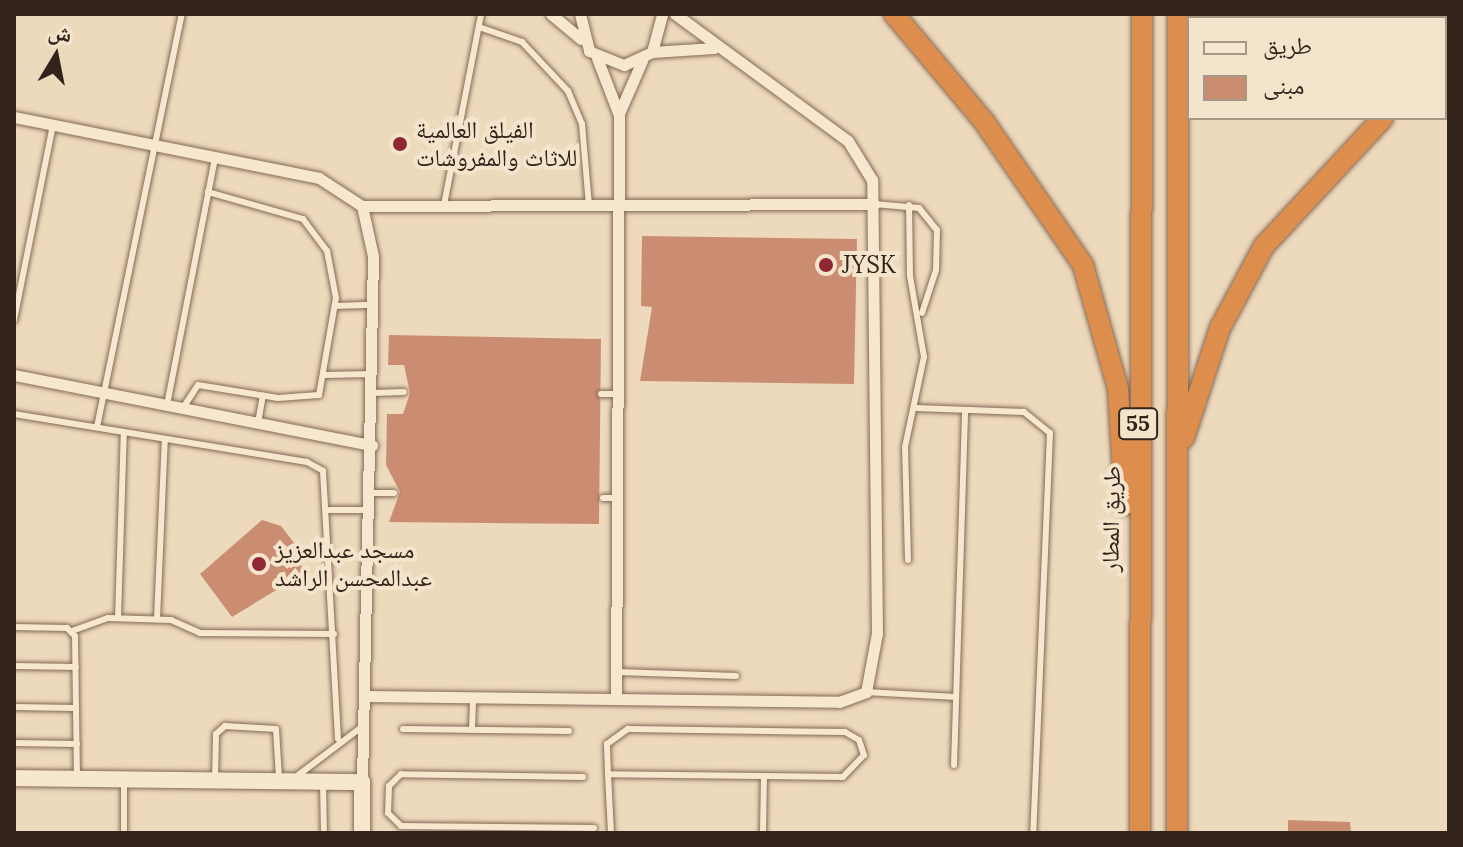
<!DOCTYPE html>
<html>
<head>
<meta charset="utf-8">
<style>
	body { margin:0 }
	#map { position:relative; width:1463px; height:847px; overflow:hidden; background:#edd9bc; font-family:Lora,"Noto Naskh Arabic",serif }
	div>[style] { position:absolute }
	[style*='--x'] { left:calc(var(--x)*1px); top:calc(var(--y)*1px); width:calc(var(--w)*1px); rotate:calc(var(--a)*1deg) }
	.building>* { inset:0; background:#cb8d72 }
	.roads { filter:drop-shadow(0 0 2px #846956) drop-shadow(0 0 2px #846956) }
	.lane>* { height:6px; margin:-3px; padding:0 3px; transform-origin:3px; border-radius:3px; background:#f8e7cf }
	.street>* { height:11px; margin:-5.5px; padding:0 5.5px; transform-origin:5.5px; border-radius:5.5px; background:#f8e7cf }
	.secondary>* { height:16px; margin:-8px; padding:0 8px; transform-origin:8px; border-radius:8px; background:#f8e7cf }
	.highway>* { height:20px; margin:-10px; padding:0 10px; transform-origin:10px; border-radius:10px; background:#dd8d4c }
	.dots>* { width:22px; height:22px; translate:-50% -50%; box-sizing:border-box; border:4px solid #f4e4cc; border-radius:50% }
	span { translate:-50% -50%; white-space:nowrap; text-align:center; line-height:1.15; -webkit-text-stroke:8px #f4e4cc; paint-order:stroke }
	.shield-label span { padding:2px 6px; background:#f4e4cc; border:2px solid; border-radius:6px; -webkit-text-stroke-width:0 }
	.shield-label { font-size:22px; color:#33241b; font-weight:700 }
	.poi-label { font-size:24px; color:#33241b }
	.left { translate:0 -50%; text-align:left }
	.street-label { font-size:24px; color:#33241b }
	.frame { position:absolute; inset:0; border:16px solid #33241b; pointer-events:none }
	.legend { position:absolute; left:1187px; top:16px; width:260px; height:104px; box-sizing:border-box; background:#f4e4cc; border:2px solid #a79785; margin:0; padding:10px 14px; list-style:none; font-size:24px; color:#33241b }
	.legend li { display:flex; align-items:center; gap:16px; height:40px }
	.legend b { width:40px; border:2px solid #a79785 }
	.north { position:absolute; left:16px; top:16px; width:80px; height:80px; -webkit-text-stroke:6px #f4e4cc; paint-order:stroke; rotate:10deg; font-size:22px; font-weight:700; line-height:32px; text-align:center; color:#33241b }
	.north::after { content:''; display:block; margin:auto; width:28px; height:36px; background:#33241b; clip-path:polygon(50% 0,100% 100%,50% 72%,0 100%) }
</style>
</head>
<body>
<div id="map">
	<div class="building">
		<div style="clip-path:polygon(642px 236px,857px 239px,854px 384px,640px 381px,652px 307px,641px 306px)"></div>
		<div style="clip-path:polygon(389px 335px,601px 339px,599px 524px,389px 522px,400px 492px,386px 465px,387px 414px,403px 414px,410px 393px,404px 365px,388px 365px)"></div>
		<div style="clip-path:polygon(262px 520px,281px 526px,302px 553px,301px 575px,232px 617px,200px 574px)"></div>
		<div style="clip-path:polygon(1288px 820px,1350px 822px,1351px 833px,1288px 833px)"></div>
	</div>
	<div class="roads">
		<div class="lane">
			<div style="--x:479;--y:27;--w:46;--a:19.2"></div>
			<div style="--x:522;--y:42;--w:67;--a:46.8"></div>
			<div style="--x:568;--y:91;--w:36;--a:67"></div>
			<div style="--x:582;--y:124;--w:81;--a:85.1"></div>
			<div style="--x:874;--y:204;--w:45;--a:5.1"></div>
			<div style="--x:919;--y:208;--w:28;--a:51"></div>
			<div style="--x:937;--y:230;--w:40;--a:91.4"></div>
			<div style="--x:936;--y:270;--w:45;--a:108"></div>
			<div style="--x:444;--y:205;--w:195;--a:-79"></div>
			<div style="--x:335;--y:306;--w:37;--a:-2"></div>
			<div style="--x:14;--y:320;--w:199;--a:-78.7"></div>
			<div style="--x:324;--y:375;--w:48;--a:-1.2"></div>
			<div style="--x:372;--y:393;--w:32;--a:-2"></div>
			<div style="--x:601;--y:394;--w:16;--a:0"></div>
			<div style="--x:167;--y:405;--w:253;--a:-79"></div>
			<div style="--x:183;--y:408;--w:27;--a:-57"></div>
			<div style="--x:198;--y:385;--w:81;--a:9.2"></div>
			<div style="--x:278;--y:398;--w:41;--a:-4.2"></div>
			<div style="--x:319;--y:395;--w:98;--a:-80.1"></div>
			<div style="--x:336;--y:298;--w:48;--a:-100.8"></div>
			<div style="--x:327;--y:251;--w:40;--a:-127"></div>
			<div style="--x:303;--y:219;--w:99;--a:-164.1"></div>
			<div style="--x:916;--y:408;--w:108;--a:2.1"></div>
			<div style="--x:1024;--y:412;--w:33;--a:39"></div>
			<div style="--x:1050;--y:433;--w:400;--a:92.4"></div>
			<div style="--x:14;--y:414;--w:297;--a:9.3"></div>
			<div style="--x:307;--y:462;--w:18;--a:29"></div>
			<div style="--x:323;--y:471;--w:268;--a:86.8"></div>
			<div style="--x:258;--y:423;--w:28;--a:-80"></div>
			<div style="--x:97;--y:427;--w:422;--a:-78.4"></div>
			<div style="--x:371;--y:493;--w:23;--a:0"></div>
			<div style="--x:603;--y:498;--w:15;--a:0"></div>
			<div style="--x:329;--y:510;--w:38;--a:0"></div>
			<div style="--x:908;--y:560;--w:113;--a:-91.5"></div>
			<div style="--x:905;--y:447;--w:92;--a:-78.1"></div>
			<div style="--x:924;--y:357;--w:82;--a:-99.8"></div>
			<div style="--x:910;--y:276;--w:71;--a:-90.8"></div>
			<div style="--x:118;--y:618;--w:186;--a:-88.2"></div>
			<div style="--x:157;--y:619;--w:180;--a:-87.5"></div>
			<div style="--x:14;--y:627;--w:53;--a:1.1"></div>
			<div style="--x:67;--y:628;--w:11;--a:45"></div>
			<div style="--x:75;--y:636;--w:142;--a:89.2"></div>
			<div style="--x:72;--y:631;--w:38;--a:-20"></div>
			<div style="--x:108;--y:618;--w:63;--a:1.8"></div>
			<div style="--x:171;--y:620;--w:32;--a:24"></div>
			<div style="--x:200;--y:633;--w:134;--a:0.4"></div>
			<div style="--x:14;--y:666;--w:62;--a:0.9"></div>
			<div style="--x:617;--y:672;--w:119;--a:1.9"></div>
			<div style="--x:866;--y:692;--w:90;--a:3.2"></div>
			<div style="--x:14;--y:707;--w:62;--a:0.9"></div>
			<div style="--x:403;--y:729;--w:166;--a:0.7"></div>
			<div style="--x:628;--y:729;--w:217;--a:0.8"></div>
			<div style="--x:845;--y:732;--w:16;--a:30"></div>
			<div style="--x:859;--y:740;--w:16;--a:72"></div>
			<div style="--x:864;--y:755;--w:30;--a:134"></div>
			<div style="--x:843;--y:777;--w:235;--a:-179.3"></div>
			<div style="--x:608;--y:774;--w:30;--a:-92"></div>
			<div style="--x:607;--y:744;--w:26;--a:-36"></div>
			<div style="--x:472;--y:730;--w:32;--a:-88"></div>
			<div style="--x:14;--y:743;--w:63;--a:0.9"></div>
			<div style="--x:954;--y:765;--w:355;--a:-88.2"></div>
			<div style="--x:608;--y:774;--w:59;--a:87.1"></div>
			<div style="--x:583;--y:777;--w:182;--a:-179.1"></div>
			<div style="--x:401;--y:774;--w:17;--a:135"></div>
			<div style="--x:389;--y:786;--w:27;--a:92"></div>
			<div style="--x:388;--y:813;--w:18;--a:45"></div>
			<div style="--x:401;--y:826;--w:193;--a:0.6"></div>
			<div style="--x:215;--y:779;--w:45;--a:-88.7"></div>
			<div style="--x:216;--y:734;--w:12;--a:-42"></div>
			<div style="--x:225;--y:726;--w:51;--a:3.4"></div>
			<div style="--x:276;--y:729;--w:49;--a:86.5"></div>
			<div style="--x:293;--y:779;--w:88;--a:-37.1"></div>
			<div style="--x:323;--y:782;--w:51;--a:88.9"></div>
			<div style="--x:124;--y:833;--w:52;--a:-90"></div>
			<div style="--x:763;--y:833;--w:57;--a:-89"></div>
		</div>
		<div class="street">
			<div style="--x:551;--y:14;--w:39;--a:40"></div>
			<div style="--x:580;--y:14;--w:38;--a:76"></div>
			<div style="--x:589;--y:51;--w:38;--a:22"></div>
			<div style="--x:624;--y:65;--w:31;--a:-25"></div>
			<div style="--x:652;--y:52;--w:39;--a:-75"></div>
			<div style="--x:652;--y:52;--w:62;--a:-3.7"></div>
			<div style="--x:597;--y:58;--w:61;--a:68.9"></div>
			<div style="--x:619;--y:115;--w:584;--a:90.29"></div>
			<div style="--x:620;--y:111;--w:55;--a:-66.3"></div>
			<div style="--x:14;--y:117;--w:311;--a:11.3"></div>
			<div style="--x:319;--y:178;--w:51;--a:33.1"></div>
			<div style="--x:362;--y:206;--w:51;--a:77.6"></div>
			<div style="--x:373;--y:256;--w:526;--a:91.2"></div>
			<div style="--x:362;--y:206;--w:512;--a:-0.22"></div>
			<div style="--x:14;--y:375;--w:365;--a:11.1"></div>
			<div style="--x:367;--y:696;--w:472;--a:0.7"></div>
			<div style="--x:839;--y:702;--w:29;--a:-20"></div>
			<div style="--x:866;--y:692;--w:60;--a:-79.4"></div>
			<div style="--x:877;--y:633;--w:453;--a:-90.6"></div>
			<div style="--x:872;--y:180;--w:46;--a:-121.6"></div>
			<div style="--x:848;--y:141;--w:215;--a:-143.7"></div>
		</div>
		<div class="secondary">
			<div style="--x:14;--y:778;--w:348;--a:0.7"></div>
			<div style="--x:362;--y:782;--w:51;--a:90"></div>
		</div>
		<div class="highway">
			<div style="--x:894;--y:14;--w:142;--a:50.1"></div>
			<div style="--x:985;--y:123;--w:173;--a:55.4"></div>
			<div style="--x:1083;--y:265;--w:129;--a:74.2"></div>
			<div style="--x:1118;--y:389;--w:116;--a:86.5"></div>
			<div style="--x:1215;--y:14;--w:4;--a:63"></div>
			<div style="--x:1445;--y:37;--w:7;--a:-56"></div>
			<div style="--x:1184;--y:438;--w:116;--a:-71.9"></div>
			<div style="--x:1220;--y:328;--w:93;--a:-61.8"></div>
			<div style="--x:1264;--y:246;--w:175;--a:-47.1"></div>
			<div style="--x:1140;--y:833;--w:819;--a:-89.86"></div>
			<div style="--x:1177;--y:833;--w:819;--a:-89.93"></div>
		</div>
	</div>
	<div class="dots">
		<div style="left:400px;top:144px;background:#922734"></div>
		<div style="left:826px;top:265px;background:#922734"></div>
		<div style="left:259px;top:564px;background:#922734"></div>
	</div>
	<div class="shield-label">
		<span style="left:1138px;top:424px">55</span>
	</div>
	<div class="poi-label">
		<span class="left" style="left:416px;top:144px">الفيلق العالمية<br>للاثاث والمفروشات</span>
		<span class="left" style="left:842px;top:265px">JYSK</span>
		<span class="left" style="left:275px;top:564px">مسجد عبدالعزيز<br>عبدالمحسن الراشد</span>
	</div>
	<div class="street-label">
		<span style="left:1111px;top:519px;rotate:-89deg">طريق المطار</span>
	</div>
	<div class="frame"></div>
	<ul class="legend">
	<li><b style="height:10px;background:#f8e7cf"></b>طريق</li>
	<li><b style="height:22px;background:#cb8d72"></b>مبنى</li>
	</ul>
	<div class="north">ش</div>
</div>
</body>
</html>
